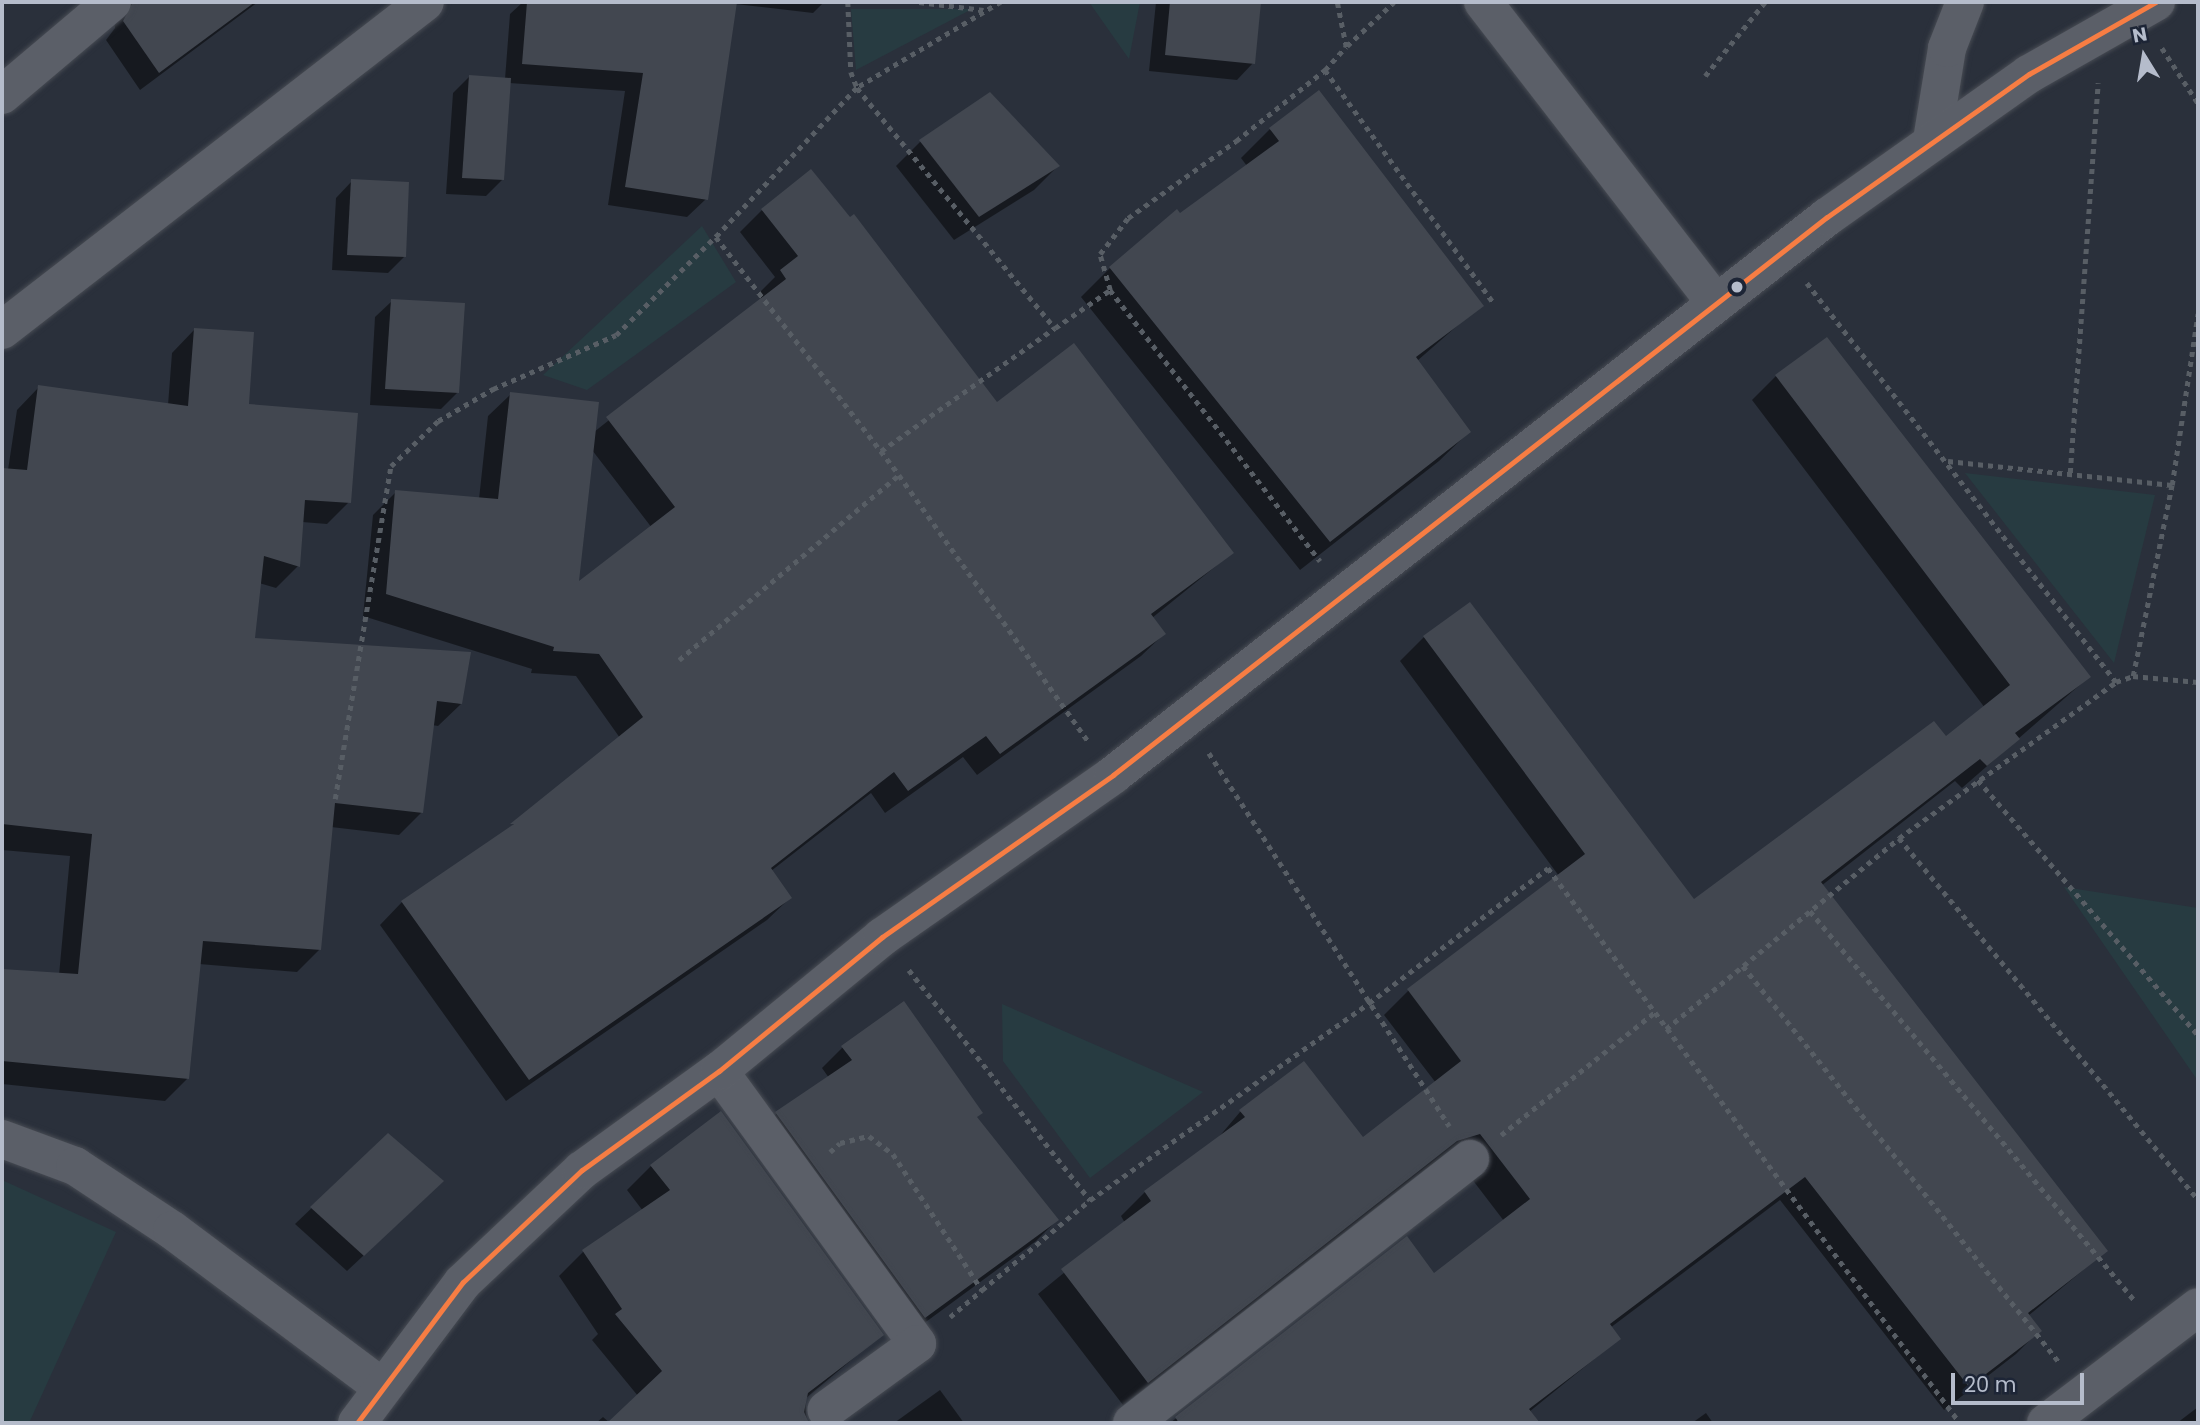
<!DOCTYPE html>
<html>
<head>
<meta charset="utf-8">
<style>
	body { margin:0 }
	#map { position:relative; width:2200px; height:1425px; overflow:hidden; background:#2a303b; font-family:Poppins,sans-serif }
	div>[style] { position:absolute }
	[style*='--x'] { left:calc(var(--x)*1px); top:calc(var(--y)*1px); width:calc(var(--w)*1px); rotate:calc(var(--a)*1deg) }
	.green>* { inset:0; background:#273b41 }
	.shadow>* { inset:0; background:#0007 }
	.building>* { inset:0; background:#424750 }
	.path>* { height:4.5px; margin-top:-2.25px; transform-origin:0; background:repeating-linear-gradient(90deg,#585e65 0 5px,transparent 0 10px) }
	.roads { filter:drop-shadow(0 0 2px #474b53) drop-shadow(0 0 2px #474b53) }
	.minor>* { height:38px; margin:-19px; padding:0 19px; transform-origin:19px; border-radius:19px; background:#5b5f68 }
	.bus-1>* { height:5px; margin:-2.5px; padding:0 2.5px; transform-origin:2.5px; border-radius:2.5px; background:#f77d43 }
	.dots>* { width:19px; height:19px; translate:-50% -50%; box-sizing:border-box; border:4px solid #1d2536; border-radius:50% }
	span { translate:-50% -50%; white-space:nowrap; text-align:center; line-height:1.15; -webkit-text-stroke:5px #1d2536; paint-order:stroke }
	.frame { position:absolute; inset:0; border:4px solid #b5bccb; pointer-events:none }
	.north { position:absolute; left:2109px; top:21px; width:70px; height:70px; -webkit-text-stroke:5px #1d2536; paint-order:stroke; rotate:349deg; font-size:19px; font-weight:700; line-height:28px; text-align:center; color:#b5bccb }
	.north::after { content:''; display:block; margin:auto; width:24px; height:32px; background:#b5bccb; clip-path:polygon(50% 0,100% 100%,50% 72%,0 100%) }
	.scale { position:absolute; left:1951px; top:1373px; width:133px; height:32px; box-sizing:border-box; border:4px solid #b5bccb; border-top:0; padding-left:9px; font-size:21px; line-height:24px; white-space:nowrap; color:#b5bccb; -webkit-text-stroke:5px #1d2536; paint-order:stroke }
</style>
</head>
<body>
<div id="map">
	<div class="green">
		<div style="clip-path:polygon(1089px 2px,1140px 2px,1129px 59px)"></div>
		<div style="clip-path:polygon(851px 9px,972px 9px,856px 70px)"></div>
		<div style="clip-path:polygon(702px 226px,736px 282px,587px 390px,543px 375px)"></div>
		<div style="clip-path:polygon(1965px 473px,2155px 495px,2114px 663px)"></div>
		<div style="clip-path:polygon(2064px 887px,2198px 908px,2198px 1081px)"></div>
		<div style="clip-path:polygon(1002px 1004px,1203px 1092px,1090px 1178px,1003px 1061px)"></div>
		<div style="clip-path:polygon(2px 1180px,116px 1232px,29px 1423px,2px 1423px)"></div>
	</div>
	<div class="shadow">
		<div style="clip-path:polygon(124px 2px,258px 2px,140px 90px,106px 40px,115px 28px,114px 12px)"></div>
		<div style="clip-path:polygon(523px 2px,824px 2px,813px 13px,735px 4px,706px 199px,687px 217px,608px 205px,625px 91px,509px 83px,502px 180px,486px 196px,446px 194px,453px 93px,470px 76px,505px 79px,510px 14px)"></div>
		<div style="clip-path:polygon(1156px 2px,1259px 2px,1253px 63px,1237px 80px,1149px 71px)"></div>
		<div style="clip-path:polygon(1270px 129px,1481px 305px,1417px 361px,1469px 432px,1439px 461px,1300px 570px,1081px 297px,1110px 268px,1247px 166px,1241px 158px)"></div>
		<div style="clip-path:polygon(920px 142px,1058px 166px,1034px 190px,954px 240px,896px 166px)"></div>
		<div style="clip-path:polygon(352px 181px,404px 257px,388px 273px,332px 270px,336px 198px)"></div>
		<div style="clip-path:polygon(evenodd,762px 210px,996px 404px,1232px 553px,1152px 618px,1164px 634px,1141px 656px,977px 775px,963px 757px,885px 813px,871px 793px,771px 871px,790px 898px,767px 920px,506px 1101px,380px 925px,402px 902px,502px 834px,620px 738px,576px 676px,531px 673px,532px 669px,363px 616px,373px 515px,396px 492px,479px 499px,488px 416px,511px 394px,594px 432px,762px 299px,758px 294px,775px 277px,740px 232px,762px 210px,592px 450px,652px 528px,577px 585px,592px 450px)"></div>
		<div style="clip-path:polygon(392px 301px,458px 392px,441px 409px,370px 405px,375px 317px)"></div>
		<div style="clip-path:polygon(194px 330px,247px 406px,349px 502px,327px 524px,302px 522px,298px 566px,276px 588px,259px 583px,253px 640px,461px 704px,438px 726px,432px 725px,421px 813px,399px 835px,331px 827px,320px 949px,297px 972px,199px 964px,187px 1079px,165px 1101px,2px 1084px,2px 971px,59px 975px,70px 856px,2px 850px,2px 470px,8px 470px,17px 410px,39px 387px,168px 405px,172px 353px)"></div>
		<div style="clip-path:polygon(1776px 376px,2089px 677px,1962px 788px,1955px 781px,1821px 886px,2106px 1251px,2028px 1316px,2040px 1330px,2016px 1354px,1944px 1410px,1780px 1200px,1610px 1328px,1619px 1339px,1529px 1412px,1538px 1423px,1170px 1423px,1407px 1238px,1433px 1276px,1504px 1221px,1455px 1157px,1431px 1165px,1123px 1405px,1038px 1294px,1125px 1223px,1121px 1216px,1145px 1192px,1218px 1138px,1240px 1112px,1303px 1064px,1362px 1139px,1436px 1083px,1384px 1015px,1408px 991px,1559px 876px,1400px 661px,1424px 637px,1693px 901px,1946px 739px,1985px 708px,1752px 400px)"></div>
		<div style="clip-path:polygon(843px 1047px,975px 1118px,1057px 1220px,1036px 1241px,904px 1338px,756px 1134px,777px 1113px,829px 1078px,822px 1068px)"></div>
		<div style="clip-path:polygon(388px 1135px,426px 1197px,347px 1271px,295px 1224px)"></div>
		<div style="clip-path:polygon(651px 1166px,881px 1335px,805px 1399px,807px 1423px,596px 1423px,603px 1417px,610px 1423px,638px 1396px,592px 1340px,598px 1334px,559px 1276px,583px 1252px,643px 1211px,627px 1190px)"></div>
		<div style="clip-path:polygon(940px 1390px,964px 1423px,894px 1423px)"></div>
		<div style="clip-path:polygon(2198px 1407px,2198px 1423px,2177px 1423px)"></div>
		<div style="clip-path:polygon(1706px 1413px,1713px 1423px,1692px 1423px)"></div>
	</div>
	<div class="building">
		<div style="clip-path:polygon(133px 2px,255px 2px,159px 73px,123px 21px)"></div>
		<div style="clip-path:polygon(527px 2px,737px 2px,708px 200px,625px 187px,643px 73px,522px 64px)"></div>
		<div style="clip-path:polygon(1170px 2px,1261px 2px,1255px 64px,1165px 55px)"></div>
		<div style="clip-path:polygon(469px 75px,511px 78px,504px 180px,462px 178px)"></div>
		<div style="clip-path:polygon(1319px 90px,1484px 306px,1416px 357px,1471px 432px,1330px 542px,1109px 267px,1177px 209px,1180px 213px,1279px 141px,1269px 128px)"></div>
		<div style="clip-path:polygon(990px 92px,1060px 166px,979px 217px,919px 140px)"></div>
		<div style="clip-path:polygon(811px 169px,850px 217px,854px 214px,997px 402px,1074px 343px,1234px 553px,1151px 614px,1166px 634px,1000px 754px,986px 736px,908px 791px,894px 772px,771px 868px,792px 898px,529px 1080px,401px 901px,514px 824px,510px 824px,643px 717px,599px 654px,553px 651px,554px 647px,386px 594px,395px 490px,498px 499px,510px 392px,599px 402px,579px 581px,675px 507px,606px 417px,786px 279px,780px 270px,798px 256px,761px 209px)"></div>
		<div style="clip-path:polygon(351px 179px,409px 182px,406px 257px,347px 255px)"></div>
		<div style="clip-path:polygon(391px 299px,465px 303px,459px 393px,385px 389px)"></div>
		<div style="clip-path:polygon(194px 328px,254px 332px,249px 404px,358px 413px,351px 503px,305px 500px,300px 567px,264px 556px,255px 638px,471px 652px,462px 704px,437px 701px,423px 813px,335px 803px,321px 950px,203px 941px,189px 1079px,2px 1061px,2px 969px,78px 974px,92px 834px,2px 824px,2px 468px,27px 470px,38px 385px,188px 406px)"></div>
		<div style="clip-path:polygon(1827px 337px,2091px 677px,2015px 733px,2020px 739px,1987px 766px,1980px 759px,1821px 882px,2108px 1251px,2028px 1313px,2042px 1331px,1969px 1387px,1805px 1177px,1610px 1324px,1621px 1339px,1529px 1409px,1540px 1423px,1179px 1423px,1175px 1417px,1407px 1236px,1434px 1273px,1530px 1199px,1480px 1134px,1457px 1141px,1148px 1383px,1061px 1269px,1151px 1201px,1144px 1191px,1245px 1117px,1239px 1110px,1304px 1061px,1363px 1137px,1461px 1061px,1407px 989px,1585px 854px,1423px 636px,1470px 602px,1694px 899px,1934px 721px,1946px 736px,2010px 685px,1775px 375px)"></div>
		<div style="clip-path:polygon(904px 1001px,983px 1113px,977px 1117px,1059px 1220px,925px 1318px,775px 1112px,852px 1060px,841px 1046px)"></div>
		<div style="clip-path:polygon(721px 1111px,884px 1335px,808px 1393px,804px 1412px,809px 1423px,607px 1423px,662px 1371px,615px 1314px,622px 1309px,582px 1250px,670px 1190px,650px 1165px)"></div>
		<div style="clip-path:polygon(388px 1133px,444px 1181px,364px 1256px,310px 1207px)"></div>
	</div>
	<div class="path">
		<div style="--x:848;--y:2;--w:70;--a:87.5"></div>
		<div style="--x:851;--y:72;--w:17;--a:69"></div>
		<div style="--x:857;--y:88;--w:311;--a:50.5"></div>
		<div style="--x:1055;--y:328;--w:67;--a:-34.6"></div>
		<div style="--x:1110;--y:290;--w:343;--a:52.2"></div>
		<div style="--x:919;--y:2;--w:65;--a:7"></div>
		<div style="--x:1001;--y:2;--w:168;--a:149.2"></div>
		<div style="--x:857;--y:88;--w:205;--a:133.4"></div>
		<div style="--x:716;--y:237;--w:300;--a:52.4"></div>
		<div style="--x:899;--y:475;--w:326;--a:54.6"></div>
		<div style="--x:1347;--y:46;--w:64;--a:-43.1"></div>
		<div style="--x:2162;--y:48;--w:66;--a:56.8"></div>
		<div style="--x:1325;--y:70;--w:286;--a:54.1"></div>
		<div style="--x:1705;--y:76;--w:95;--a:-51"></div>
		<div style="--x:1807;--y:283;--w:505;--a:52.24"></div>
		<div style="--x:1110;--y:290;--w:37;--a:-106"></div>
		<div style="--x:1100;--y:254;--w:46;--a:-52.1"></div>
		<div style="--x:1128;--y:218;--w:133;--a:-35.5"></div>
		<div style="--x:1236;--y:141;--w:114;--a:-38.6"></div>
		<div style="--x:1325;--y:70;--w:31;--a:-48"></div>
		<div style="--x:1346;--y:47;--w:46;--a:-101.3"></div>
		<div style="--x:881;--y:451;--w:213;--a:-35.3"></div>
		<div style="--x:1948;--y:461;--w:225;--a:6.1"></div>
		<div style="--x:2172;--y:485;--w:173;--a:-81.4"></div>
		<div style="--x:2070;--y:473;--w:391;--a:-85.9"></div>
		<div style="--x:679;--y:660;--w:287;--a:-40.1"></div>
		<div style="--x:2133;--y:676;--w:195;--a:-78.5"></div>
		<div style="--x:1209;--y:753;--w:444;--a:57.2"></div>
		<div style="--x:1978;--y:780;--w:337;--a:49.2"></div>
		<div style="--x:335;--y:799;--w:338;--a:-80.5"></div>
		<div style="--x:391;--y:466;--w:65;--a:-43.8"></div>
		<div style="--x:438;--y:421;--w:64;--a:-30.2"></div>
		<div style="--x:493;--y:389;--w:134;--a:-23.7"></div>
		<div style="--x:616;--y:335;--w:141;--a:-44.7"></div>
		<div style="--x:1899;--y:838;--w:469;--a:50.4"></div>
		<div style="--x:1810;--y:911;--w:508;--a:50.19"></div>
		<div style="--x:1743;--y:966;--w:507;--a:51.41"></div>
		<div style="--x:909;--y:970;--w:293;--a:51.8"></div>
		<div style="--x:1090;--y:1200;--w:342;--a:-35.2"></div>
		<div style="--x:1369;--y:1003;--w:224;--a:-37"></div>
		<div style="--x:1548;--y:868;--w:691;--a:53.41"></div>
		<div style="--x:1666;--y:1029;--w:301;--a:-39.3"></div>
		<div style="--x:1899;--y:838;--w:267;--a:-35.7"></div>
		<div style="--x:2116;--y:682;--w:18;--a:-19"></div>
		<div style="--x:2133;--y:676;--w:65;--a:5.3"></div>
		<div style="--x:1501;--y:1135;--w:196;--a:-38.6"></div>
		<div style="--x:830;--y:1152;--w:13;--a:-42"></div>
		<div style="--x:840;--y:1143;--w:30;--a:-14"></div>
		<div style="--x:869;--y:1136;--w:30;--a:37"></div>
		<div style="--x:893;--y:1154;--w:163;--a:56.8"></div>
		<div style="--x:982;--y:1290;--w:141;--a:-39.8"></div>
		<div style="--x:950;--y:1317;--w:42;--a:-40.2"></div>
	</div>
	<div class="roads">
		<div class="minor">
			<div style="--x:1483;--y:2;--w:381;--a:52.3"></div>
			<div style="--x:2;--y:95;--w:144;--a:-40.2"></div>
			<div style="--x:1932;--y:140;--w:93;--a:-80.7"></div>
			<div style="--x:1947;--y:48;--w:49;--a:-68.6"></div>
			<div style="--x:2;--y:330;--w:535;--a:-37.79"></div>
			<div style="--x:719;--y:1071;--w:337;--a:54"></div>
			<div style="--x:917;--y:1344;--w:112;--a:144"></div>
			<div style="--x:2;--y:1139;--w:78;--a:20.3"></div>
			<div style="--x:75;--y:1166;--w:116;--a:33.4"></div>
			<div style="--x:172;--y:1230;--w:262;--a:36.8"></div>
			<div style="--x:357;--y:1423;--w:176;--a:-53.1"></div>
			<div style="--x:463;--y:1282;--w:163;--a:-43.3"></div>
			<div style="--x:582;--y:1170;--w:169;--a:-35.9"></div>
			<div style="--x:719;--y:1071;--w:211;--a:-39.4"></div>
			<div style="--x:882;--y:937;--w:282;--a:-35"></div>
			<div style="--x:1113;--y:775;--w:906;--a:-38.01"></div>
			<div style="--x:1827;--y:217;--w:247;--a:-35.3"></div>
			<div style="--x:2029;--y:74;--w:146;--a:-29.6"></div>
			<div style="--x:1132;--y:1423;--w:429;--a:-38"></div>
			<div style="--x:2046;--y:1423;--w:191;--a:-37.3"></div>
		</div>
	</div>
	<div class="bus-1">
		<div style="--x:357;--y:1423;--w:176;--a:-53.1"></div>
		<div style="--x:463;--y:1282;--w:163;--a:-43.3"></div>
		<div style="--x:582;--y:1170;--w:169;--a:-35.9"></div>
		<div style="--x:719;--y:1071;--w:211;--a:-39.4"></div>
		<div style="--x:882;--y:937;--w:282;--a:-35"></div>
		<div style="--x:1113;--y:775;--w:906;--a:-38.01"></div>
		<div style="--x:1827;--y:217;--w:247;--a:-35.3"></div>
		<div style="--x:2029;--y:74;--w:146;--a:-29.6"></div>
	</div>
	<div class="dots">
		<div style="left:1737px;top:287px;background:#b5bccb"></div>
	</div>
	<div class="frame"></div>
	<div class="north">N</div>
	<div class="scale">20 m</div>
</div>
</body>
</html>
